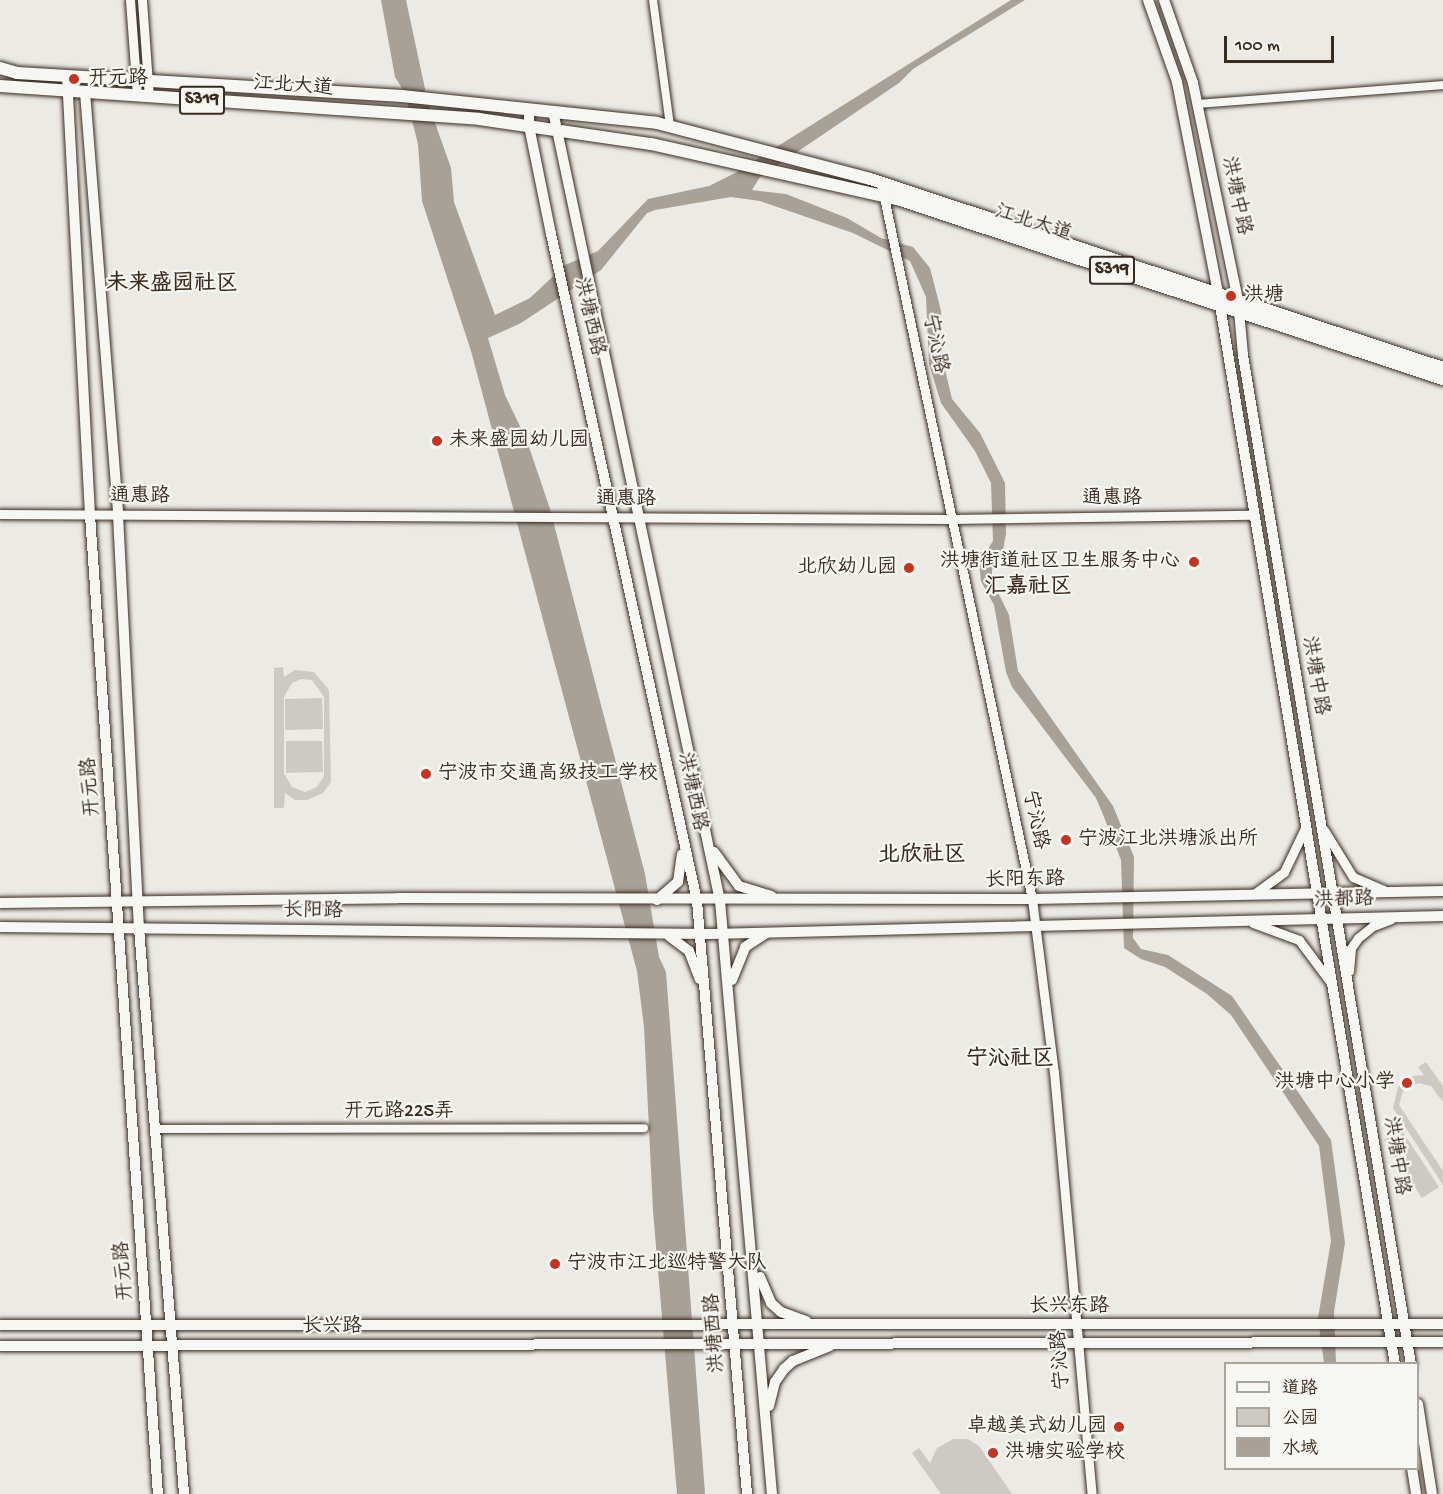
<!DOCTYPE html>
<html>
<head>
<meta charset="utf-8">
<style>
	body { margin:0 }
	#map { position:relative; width:1443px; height:1494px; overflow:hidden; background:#ebeae5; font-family:"Gochi Hand","LXGW WenKai TC",sans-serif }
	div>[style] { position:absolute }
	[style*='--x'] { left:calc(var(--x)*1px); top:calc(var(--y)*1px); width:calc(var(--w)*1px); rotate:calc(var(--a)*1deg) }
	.green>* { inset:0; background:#cdcac4 }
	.water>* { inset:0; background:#a8a198 }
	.roads { filter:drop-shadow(0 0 2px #3b2a1e) drop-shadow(0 0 2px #3b2a1e) }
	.minor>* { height:8px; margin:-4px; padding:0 4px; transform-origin:4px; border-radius:4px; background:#f6f6f2 }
	.tertiary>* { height:9px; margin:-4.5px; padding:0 4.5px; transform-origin:4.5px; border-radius:4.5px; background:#f6f6f2 }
	.secondary>* { height:10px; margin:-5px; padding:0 5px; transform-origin:5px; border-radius:5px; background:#f6f6f2 }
	.primary>* { height:12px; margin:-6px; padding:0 6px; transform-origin:6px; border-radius:6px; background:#f6f6f2 }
	.dots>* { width:16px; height:16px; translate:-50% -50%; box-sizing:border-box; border:3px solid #f6f6f2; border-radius:50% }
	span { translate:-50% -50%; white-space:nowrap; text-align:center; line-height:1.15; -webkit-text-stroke:4.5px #f6f6f2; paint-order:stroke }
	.shield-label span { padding:2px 4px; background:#f6f6f2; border:2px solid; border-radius:4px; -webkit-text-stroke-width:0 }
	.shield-label { font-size:18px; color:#3b2a1e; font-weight:700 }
	.poi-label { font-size:20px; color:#3b2a1e }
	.left { translate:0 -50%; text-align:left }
	.right { translate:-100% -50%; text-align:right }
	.street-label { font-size:20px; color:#3b2a1e }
	.quarter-label { font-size:22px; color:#3b2a1e; font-weight:700 }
	.legend { position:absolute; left:1224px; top:1362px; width:195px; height:108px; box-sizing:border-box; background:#f6f6f2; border:2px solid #aba49d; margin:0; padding:8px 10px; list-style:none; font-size:18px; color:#3b2a1e }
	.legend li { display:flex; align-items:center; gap:12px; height:30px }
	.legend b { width:30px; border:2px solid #aba49d }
	.scale { position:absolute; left:1224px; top:36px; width:110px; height:27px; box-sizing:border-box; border:3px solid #3b2a1e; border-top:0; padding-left:8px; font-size:18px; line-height:21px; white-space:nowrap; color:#3b2a1e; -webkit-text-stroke:4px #f6f6f2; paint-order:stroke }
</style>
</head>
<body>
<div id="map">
	<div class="green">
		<div style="clip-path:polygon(evenodd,283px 667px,284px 677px,295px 670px,314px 672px,329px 690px,331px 782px,323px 793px,307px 800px,295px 800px,285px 793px,284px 808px,274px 808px,274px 668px,283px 667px,301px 679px,312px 680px,324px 697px,324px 776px,317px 787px,305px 792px,292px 787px,284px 773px,284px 697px,292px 683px,301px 679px)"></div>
		<div style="clip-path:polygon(322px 698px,323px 729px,285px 730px,285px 699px)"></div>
		<div style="clip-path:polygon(286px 741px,322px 741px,323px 772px,286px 773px)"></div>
		<div style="clip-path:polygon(1426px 1062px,1443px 1086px,1443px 1102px,1431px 1086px,1418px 1083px,1403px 1091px,1399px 1105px,1443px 1171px,1443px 1185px,1393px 1108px,1398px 1087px,1413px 1076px,1424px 1075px,1418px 1067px)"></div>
		<div style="clip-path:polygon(1401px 1129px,1439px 1187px,1422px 1198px,1384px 1140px)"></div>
		<div style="clip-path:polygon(953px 1439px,968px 1439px,979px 1446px,1012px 1494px,941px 1494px,912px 1453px,919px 1448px,930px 1463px,937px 1448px)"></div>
	</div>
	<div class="water">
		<div style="clip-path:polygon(381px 0,406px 0,428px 103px,451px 168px,454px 202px,495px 315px,530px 298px,565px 265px,598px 251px,648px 199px,709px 186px,735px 173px,1011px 0,1025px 0,913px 69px,899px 83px,760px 177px,752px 190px,786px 194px,847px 218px,881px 238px,913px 247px,930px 268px,941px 311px,943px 361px,952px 399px,980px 433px,1005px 483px,1006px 534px,1003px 550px,992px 570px,992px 580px,1009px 615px,1018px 671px,1113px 806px,1134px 857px,1133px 938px,1141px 949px,1168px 955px,1232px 996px,1331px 1140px,1345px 1243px,1334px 1312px,1336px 1363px,1324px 1363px,1318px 1318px,1331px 1241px,1319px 1146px,1231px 1015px,1207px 994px,1165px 967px,1141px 959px,1124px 948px,1121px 860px,1104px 817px,1096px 798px,1012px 687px,1006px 672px,994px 605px,981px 581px,979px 563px,993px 541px,991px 483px,975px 451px,941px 403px,929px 364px,926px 297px,910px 261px,853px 233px,760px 201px,731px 197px,655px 210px,647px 213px,601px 270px,521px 323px,488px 338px,505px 395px,527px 441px,550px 509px,645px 874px,659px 957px,666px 972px,705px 1494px,677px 1494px,653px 1211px,644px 1027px,637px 971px,471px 351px,422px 201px,418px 144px,405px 93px,395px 77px)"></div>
	</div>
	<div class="roads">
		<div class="minor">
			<div style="--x:653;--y:0;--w:127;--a:82.3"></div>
			<div style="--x:1198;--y:104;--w:246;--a:-4.4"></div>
			<div style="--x:154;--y:1129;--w:490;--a:-0.1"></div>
		</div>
		<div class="tertiary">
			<div style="--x:130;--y:0;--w:96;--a:85.8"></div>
			<div style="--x:142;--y:0;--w:97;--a:85.9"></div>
			<div style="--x:881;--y:183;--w:732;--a:78.09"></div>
			<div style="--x:1032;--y:899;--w:174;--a:82.8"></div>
			<div style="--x:1054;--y:1072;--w:424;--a:84.9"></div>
			<div style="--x:0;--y:514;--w:951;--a:0.3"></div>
			<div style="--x:951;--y:519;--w:301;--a:-0.8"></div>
			<div style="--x:1324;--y:830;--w:55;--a:58.3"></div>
			<div style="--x:1353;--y:877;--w:33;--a:23"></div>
			<div style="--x:1254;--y:894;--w:37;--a:-36"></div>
			<div style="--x:1284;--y:872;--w:51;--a:-64.4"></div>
			<div style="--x:1253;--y:923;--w:49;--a:20.3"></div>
			<div style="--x:1299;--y:940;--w:54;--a:53.3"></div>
			<div style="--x:1349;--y:971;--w:23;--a:-85"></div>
			<div style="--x:1351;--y:948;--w:12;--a:-55"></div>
			<div style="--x:1358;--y:938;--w:19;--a:-39"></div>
			<div style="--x:1373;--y:926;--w:19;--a:-21"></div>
		</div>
		<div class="secondary">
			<div style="--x:1148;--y:0;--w:87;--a:70.5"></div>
			<div style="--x:1177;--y:82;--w:215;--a:79"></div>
			<div style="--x:1218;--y:293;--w:1086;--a:80.62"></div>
			<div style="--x:1164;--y:0;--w:88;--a:70.7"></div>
			<div style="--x:1193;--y:83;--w:222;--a:78.3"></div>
			<div style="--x:1238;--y:300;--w:55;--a:84.8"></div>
			<div style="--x:1243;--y:355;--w:1023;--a:80.55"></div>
			<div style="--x:67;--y:76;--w:440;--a:87"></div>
			<div style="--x:90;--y:515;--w:981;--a:86.03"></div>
			<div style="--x:85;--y:92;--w:424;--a:85.5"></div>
			<div style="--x:118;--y:515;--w:414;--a:87.1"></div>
			<div style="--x:139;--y:928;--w:568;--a:85.45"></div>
			<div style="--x:529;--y:109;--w:17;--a:90"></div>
			<div style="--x:529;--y:126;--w:110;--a:78.5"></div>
			<div style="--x:551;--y:234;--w:683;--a:77.65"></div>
			<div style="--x:697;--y:901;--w:595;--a:85.18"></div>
			<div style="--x:553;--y:111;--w:807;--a:78.06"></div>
			<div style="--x:720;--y:901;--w:595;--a:84.99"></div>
			<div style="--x:714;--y:852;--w:42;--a:53.7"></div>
			<div style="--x:739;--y:886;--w:34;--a:17"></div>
			<div style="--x:657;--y:900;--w:28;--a:-41"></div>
			<div style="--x:678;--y:882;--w:28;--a:-82"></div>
			<div style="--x:0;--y:903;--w:398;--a:-0.7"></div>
			<div style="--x:398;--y:898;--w:634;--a:0.09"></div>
			<div style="--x:1032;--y:899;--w:411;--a:-1.1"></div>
			<div style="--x:0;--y:927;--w:712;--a:0.56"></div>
			<div style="--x:712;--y:934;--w:731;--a:-1.41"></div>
			<div style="--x:669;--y:936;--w:25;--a:37"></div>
			<div style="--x:689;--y:951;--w:30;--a:69"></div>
			<div style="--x:732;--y:980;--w:35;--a:-68"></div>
			<div style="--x:745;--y:947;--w:24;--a:-33"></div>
			<div style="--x:760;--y:1277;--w:28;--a:67"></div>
			<div style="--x:771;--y:1303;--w:13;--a:42"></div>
			<div style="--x:781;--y:1312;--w:27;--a:20"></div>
			<div style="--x:0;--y:1325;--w:1443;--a:-0.04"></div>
			<div style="--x:0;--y:1346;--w:1443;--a:-0.16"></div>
			<div style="--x:1418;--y:1404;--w:91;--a:81.2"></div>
			<div style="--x:769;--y:1406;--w:25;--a:-76"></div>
			<div style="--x:775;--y:1382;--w:16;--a:-55"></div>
			<div style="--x:784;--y:1369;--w:12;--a:-42"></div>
			<div style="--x:793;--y:1361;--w:40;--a:-22"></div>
			<div style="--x:1412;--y:1468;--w:26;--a:81"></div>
		</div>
		<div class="primary">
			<div style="--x:0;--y:68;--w:18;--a:16"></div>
			<div style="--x:17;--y:73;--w:386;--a:3.4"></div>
			<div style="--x:402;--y:96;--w:256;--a:6"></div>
			<div style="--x:657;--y:123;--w:220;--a:14.7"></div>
			<div style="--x:870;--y:179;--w:603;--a:18.25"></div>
			<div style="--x:0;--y:86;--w:480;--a:3.9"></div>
			<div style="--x:479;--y:119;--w:174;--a:8.3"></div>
			<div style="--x:651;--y:144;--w:252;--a:12.6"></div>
			<div style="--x:897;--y:199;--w:575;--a:18.25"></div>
		</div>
	</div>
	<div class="dots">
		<div style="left:74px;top:79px;background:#c8321e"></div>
		<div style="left:1231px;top:296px;background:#c8321e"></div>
		<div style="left:437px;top:441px;background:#c8321e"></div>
		<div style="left:1194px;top:562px;background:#c8321e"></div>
		<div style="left:909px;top:568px;background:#c8321e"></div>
		<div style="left:426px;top:774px;background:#c8321e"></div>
		<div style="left:1066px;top:840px;background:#c8321e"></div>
		<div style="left:1407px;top:1083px;background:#c8321e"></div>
		<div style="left:555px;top:1264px;background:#c8321e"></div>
		<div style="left:1119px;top:1427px;background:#c8321e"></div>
		<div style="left:993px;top:1453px;background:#c8321e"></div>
	</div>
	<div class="shield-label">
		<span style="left:202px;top:100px">S319</span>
		<span style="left:1112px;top:270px">S319</span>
	</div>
	<div class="poi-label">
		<span class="left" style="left:88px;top:79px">开元路</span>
		<span class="left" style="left:1244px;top:296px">洪塘</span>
		<span class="left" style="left:449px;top:441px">未来盛园幼儿园</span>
		<span class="right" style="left:1180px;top:562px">洪塘街道社区卫生服务中心</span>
		<span class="right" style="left:897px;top:568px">北欣幼儿园</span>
		<span class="left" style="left:438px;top:774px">宁波市交通高级技工学校</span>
		<span class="left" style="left:1078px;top:840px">宁波江北洪塘派出所</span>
		<span class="right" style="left:1395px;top:1083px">洪塘中心小学</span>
		<span class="left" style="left:567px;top:1264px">宁波市江北巡特警大队</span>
		<span class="right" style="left:1107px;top:1427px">卓越美式幼儿园</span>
		<span class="left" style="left:1005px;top:1453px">洪塘实验学校</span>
	</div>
	<div class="street-label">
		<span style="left:293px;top:87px;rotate:4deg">江北大道</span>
		<span style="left:1235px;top:196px;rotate:78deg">洪塘中路</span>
		<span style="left:1033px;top:224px;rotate:18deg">江北大道</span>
		<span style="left:588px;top:317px;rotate:77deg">洪塘西路</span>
		<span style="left:934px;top:344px;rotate:78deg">宁沁路</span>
		<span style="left:140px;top:497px">通惠路</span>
		<span style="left:1112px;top:499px">通惠路</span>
		<span style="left:626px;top:500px">通惠路</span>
		<span style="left:1314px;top:676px;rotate:80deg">洪塘中路</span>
		<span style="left:92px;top:787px;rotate:-94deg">开元路</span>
		<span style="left:691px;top:792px;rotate:78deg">洪塘西路</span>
		<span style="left:1034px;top:820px;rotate:78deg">宁沁路</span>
		<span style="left:1025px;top:881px;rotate:-1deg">长阳东路</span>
		<span style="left:1344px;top:901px;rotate:-2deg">洪都路</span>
		<span style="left:313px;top:912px;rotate:1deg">长阳路</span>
		<span style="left:399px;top:1112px">开元路225弄</span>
		<span style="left:1395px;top:1156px;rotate:81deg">洪塘中路</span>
		<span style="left:125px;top:1271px;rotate:-94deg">开元路</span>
		<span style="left:1069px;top:1307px">长兴东路</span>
		<span style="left:332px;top:1327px">长兴路</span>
		<span style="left:716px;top:1333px;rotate:-94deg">洪塘西路</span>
		<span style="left:1062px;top:1360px;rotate:-94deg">宁沁路</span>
	</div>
	<div class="quarter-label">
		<span style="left:172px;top:286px">未来盛园社区</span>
		<span style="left:1028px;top:589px">汇嘉社区</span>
		<span style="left:922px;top:857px">北欣社区</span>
		<span style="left:1010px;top:1061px">宁沁社区</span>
	</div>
	<ul class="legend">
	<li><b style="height:8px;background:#f6f6f2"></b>道路</li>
	<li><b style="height:16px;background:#cdcac4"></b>公园</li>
	<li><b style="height:16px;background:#a8a198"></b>水域</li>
	</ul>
	<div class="scale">100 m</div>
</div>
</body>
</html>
